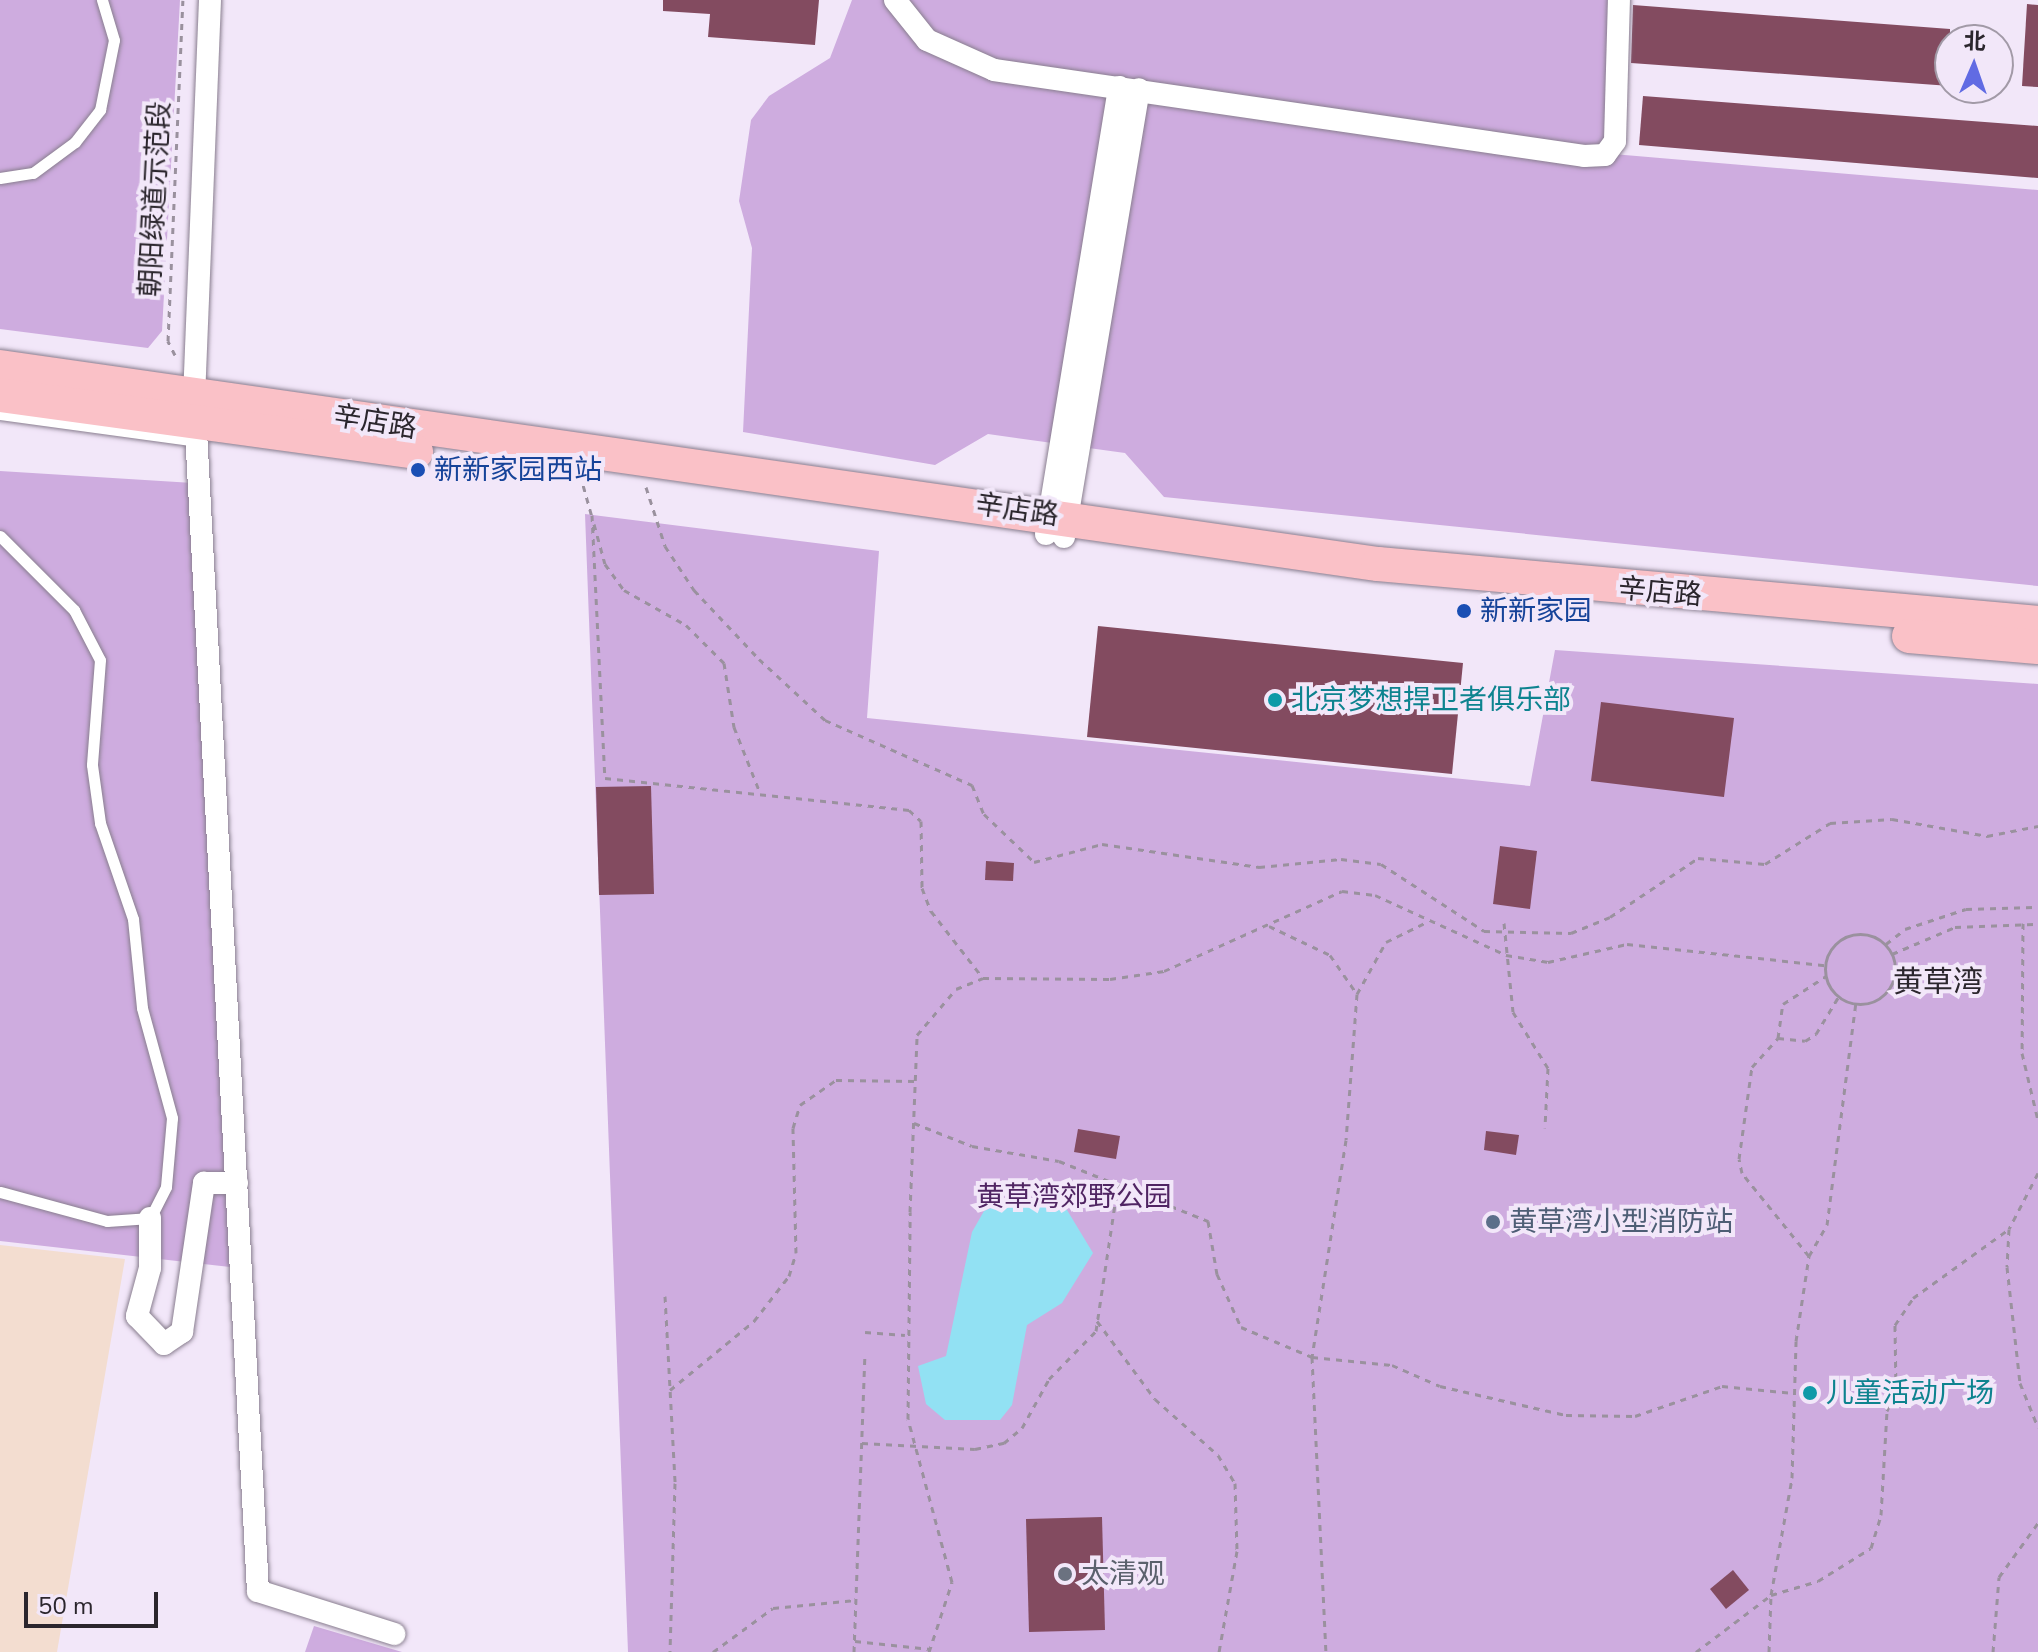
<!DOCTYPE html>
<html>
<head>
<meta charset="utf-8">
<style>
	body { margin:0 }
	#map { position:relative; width:2038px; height:1652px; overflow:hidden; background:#f2e7f9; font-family:"Nunito Sans","Noto Sans SC",sans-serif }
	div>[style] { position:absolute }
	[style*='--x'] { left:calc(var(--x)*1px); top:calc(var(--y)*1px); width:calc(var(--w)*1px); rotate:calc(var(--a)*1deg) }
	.commercial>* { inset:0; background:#f3ddd0 }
	.green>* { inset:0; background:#ceacdf }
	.water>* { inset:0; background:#92e1f3 }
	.building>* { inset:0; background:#834b60 }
	.path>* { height:3px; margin-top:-1.5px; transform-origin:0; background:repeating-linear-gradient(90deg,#9a919e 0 6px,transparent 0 12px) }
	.path>.ring { margin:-1.5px; padding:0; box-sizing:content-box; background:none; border:3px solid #9a919e; border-radius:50% }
	.roads { filter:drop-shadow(0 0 2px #897e8f) drop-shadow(0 0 2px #897e8f) }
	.service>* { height:11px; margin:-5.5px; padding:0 5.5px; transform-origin:5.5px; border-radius:5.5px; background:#fff }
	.minor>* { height:22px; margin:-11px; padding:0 11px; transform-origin:11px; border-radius:11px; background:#fff }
	.primary>* { height:34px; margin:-17px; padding:0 17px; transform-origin:17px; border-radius:17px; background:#fac1c7 }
	.dots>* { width:22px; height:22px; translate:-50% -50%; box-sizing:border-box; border:4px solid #f2e7f9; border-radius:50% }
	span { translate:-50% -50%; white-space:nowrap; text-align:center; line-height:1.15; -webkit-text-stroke:8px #f2e7f9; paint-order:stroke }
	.street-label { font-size:28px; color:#2b262d }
	.transit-label { font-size:28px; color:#164399 }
	.left { translate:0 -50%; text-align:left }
	.culture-label { font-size:28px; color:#0d838f }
	.park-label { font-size:28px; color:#502563 }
	.service-label { font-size:28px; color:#4e5e75 }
	.worship-label { font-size:28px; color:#5b616d }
	.neighbourhood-label { font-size:30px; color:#2b262d }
	.north { position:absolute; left:1934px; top:24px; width:80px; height:80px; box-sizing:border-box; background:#f2e7f9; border:2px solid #a29aa7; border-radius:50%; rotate:2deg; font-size:22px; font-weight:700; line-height:32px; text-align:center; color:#2b262d }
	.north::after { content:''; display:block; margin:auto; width:28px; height:36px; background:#616be3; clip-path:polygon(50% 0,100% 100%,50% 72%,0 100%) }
	.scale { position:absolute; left:24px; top:1592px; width:134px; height:36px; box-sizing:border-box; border:4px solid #2b262d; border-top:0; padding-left:10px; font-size:24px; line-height:28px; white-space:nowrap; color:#2b262d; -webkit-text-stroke:6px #f2e7f9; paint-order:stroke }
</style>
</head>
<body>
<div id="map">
	<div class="commercial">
		<div style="clip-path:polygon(0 1245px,125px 1259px,57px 1652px,0 1652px)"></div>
	</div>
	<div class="green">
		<div style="clip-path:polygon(0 0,180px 0,162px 331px,148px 348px,0 329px)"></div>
		<div style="clip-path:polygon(852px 0,1619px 0,1613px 154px,2038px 190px,2038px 586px,1164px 497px,1125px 453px,988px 434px,935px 465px,743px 432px,752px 248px,739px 201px,751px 120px,769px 96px,830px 58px)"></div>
		<div style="clip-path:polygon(0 471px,193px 483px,230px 1267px,0 1241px)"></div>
		<div style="clip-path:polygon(585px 514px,879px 551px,867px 718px,1530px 786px,1555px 650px,2038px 684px,2038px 1652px,628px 1652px)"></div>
		<div style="clip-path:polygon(314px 1626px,402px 1652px,305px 1652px)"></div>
	</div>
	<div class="water">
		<div style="clip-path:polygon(1007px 1201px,1067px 1210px,1093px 1253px,1062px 1303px,1027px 1325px,1012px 1405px,1000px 1420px,945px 1420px,926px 1404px,918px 1366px,946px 1356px,972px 1232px,984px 1211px)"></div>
	</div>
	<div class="building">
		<div style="clip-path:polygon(663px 0,819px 0,815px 45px,708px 37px,710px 14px,663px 11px)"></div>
		<div style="clip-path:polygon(2027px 4px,2038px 5px,2038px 87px,2022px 86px)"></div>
		<div style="clip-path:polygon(1633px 5px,1950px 29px,1950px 86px,1631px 63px)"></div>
		<div style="clip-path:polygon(1643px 96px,2038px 126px,2038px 178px,1639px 145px)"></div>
		<div style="clip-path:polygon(1098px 626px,1463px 663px,1452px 774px,1087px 737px)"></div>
		<div style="clip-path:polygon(1601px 702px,1734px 718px,1724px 797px,1591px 781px)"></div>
		<div style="clip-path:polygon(651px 786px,654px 894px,599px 895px,596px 787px)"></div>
		<div style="clip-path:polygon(1500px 846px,1537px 851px,1530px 909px,1493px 904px)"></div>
		<div style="clip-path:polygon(986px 861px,1014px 863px,1013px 881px,985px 880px)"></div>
		<div style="clip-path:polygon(1078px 1129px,1120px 1136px,1116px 1159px,1074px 1152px)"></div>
		<div style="clip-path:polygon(1486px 1131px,1519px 1135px,1516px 1155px,1484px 1150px)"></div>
		<div style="clip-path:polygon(1102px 1517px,1105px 1630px,1029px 1632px,1026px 1519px)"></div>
		<div style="clip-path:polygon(1733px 1570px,1749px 1590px,1726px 1609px,1710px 1589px)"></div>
	</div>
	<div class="path">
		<div style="--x:175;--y:355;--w:16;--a:-117"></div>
		<div style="--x:168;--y:341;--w:341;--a:-87.5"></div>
		<div style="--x:580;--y:474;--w:45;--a:74.4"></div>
		<div style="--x:646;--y:487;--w:62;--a:72.1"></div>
		<div style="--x:665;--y:546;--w:53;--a:56.6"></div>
		<div style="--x:694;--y:590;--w:95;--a:46.7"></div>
		<div style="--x:759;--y:659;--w:90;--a:42.7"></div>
		<div style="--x:825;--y:720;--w:161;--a:23.9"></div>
		<div style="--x:972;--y:785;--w:31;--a:68"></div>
		<div style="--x:984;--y:814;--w:69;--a:43.8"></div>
		<div style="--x:1034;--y:862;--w:70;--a:-14.8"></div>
		<div style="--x:1102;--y:844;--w:159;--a:8.3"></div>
		<div style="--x:1259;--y:867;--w:82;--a:-5.6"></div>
		<div style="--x:1341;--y:859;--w:40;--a:7.1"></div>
		<div style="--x:1381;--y:864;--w:123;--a:33"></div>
		<div style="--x:1484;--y:931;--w:87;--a:1.3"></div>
		<div style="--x:1571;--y:933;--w:42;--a:-22.3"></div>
		<div style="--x:1610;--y:917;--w:106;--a:-33.8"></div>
		<div style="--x:1698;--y:858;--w:67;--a:5.1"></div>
		<div style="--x:1765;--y:864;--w:77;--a:-32.2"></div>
		<div style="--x:1830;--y:823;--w:62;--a:-3.7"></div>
		<div style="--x:1892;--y:819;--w:97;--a:10.1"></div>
		<div style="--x:1987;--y:836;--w:52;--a:-11.1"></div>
		<div style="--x:592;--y:515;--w:263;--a:87.2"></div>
		<div style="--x:605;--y:778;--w:306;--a:6"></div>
		<div style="--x:909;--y:810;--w:16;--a:43"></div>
		<div style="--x:921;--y:821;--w:67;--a:89.1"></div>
		<div style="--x:922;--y:888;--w:25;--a:69"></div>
		<div style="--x:931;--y:911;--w:85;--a:52.2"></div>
		<div style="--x:594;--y:524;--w:41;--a:74.6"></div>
		<div style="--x:605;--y:564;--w:32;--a:54"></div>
		<div style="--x:624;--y:590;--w:71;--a:29.4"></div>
		<div style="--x:686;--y:625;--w:54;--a:45"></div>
		<div style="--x:724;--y:663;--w:65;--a:81.1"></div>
		<div style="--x:734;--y:727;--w:68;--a:68.4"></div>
		<div style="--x:1504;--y:923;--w:89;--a:84.2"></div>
		<div style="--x:1513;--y:1012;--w:66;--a:58"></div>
		<div style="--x:1548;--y:1068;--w:60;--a:92.9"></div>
		<div style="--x:2023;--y:923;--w:130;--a:90.4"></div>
		<div style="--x:2022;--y:1053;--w:69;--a:76.6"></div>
		<div style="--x:1269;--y:926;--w:68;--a:25.4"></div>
		<div style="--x:1330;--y:955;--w:47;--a:55.3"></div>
		<div style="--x:1357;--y:994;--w:146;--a:94.3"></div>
		<div style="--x:1346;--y:1140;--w:220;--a:98.9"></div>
		<div style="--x:1312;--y:1357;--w:295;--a:87.3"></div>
		<div class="ring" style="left:1825px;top:934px;width:67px;height:67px"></div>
		<div style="--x:1886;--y:944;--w:24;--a:-38"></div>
		<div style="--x:1905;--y:929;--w:64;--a:-18.2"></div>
		<div style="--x:1966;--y:909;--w:72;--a:-1.6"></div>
		<div style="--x:1892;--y:954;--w:69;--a:-23.2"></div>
		<div style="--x:1955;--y:927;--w:83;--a:-2.1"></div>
		<div style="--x:1357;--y:994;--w:60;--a:-60.9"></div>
		<div style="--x:1386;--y:942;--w:48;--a:-26"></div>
		<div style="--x:1778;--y:1038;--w:27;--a:6"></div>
		<div style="--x:1805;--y:1041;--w:13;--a:-32"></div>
		<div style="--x:1816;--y:1034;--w:44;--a:-58.8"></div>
		<div style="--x:914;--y:1123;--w:62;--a:21.6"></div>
		<div style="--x:972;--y:1146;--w:88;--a:9.8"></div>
		<div style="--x:1059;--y:1161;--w:161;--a:21.9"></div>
		<div style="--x:1208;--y:1221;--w:54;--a:80.4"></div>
		<div style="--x:1217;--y:1274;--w:58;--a:65.6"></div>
		<div style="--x:1241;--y:1327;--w:77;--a:22.9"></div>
		<div style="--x:1312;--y:1357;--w:80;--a:5.7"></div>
		<div style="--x:1392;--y:1365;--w:52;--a:23.6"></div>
		<div style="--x:1440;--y:1386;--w:129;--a:13"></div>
		<div style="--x:1566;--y:1415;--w:69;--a:0.8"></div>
		<div style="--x:1635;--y:1416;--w:92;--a:-19"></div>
		<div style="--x:1722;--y:1386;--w:72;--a:5.6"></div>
		<div style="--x:2038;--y:1173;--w:63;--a:117.4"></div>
		<div style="--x:2009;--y:1229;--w:38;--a:93"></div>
		<div style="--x:2007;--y:1267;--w:117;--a:83.6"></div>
		<div style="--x:2020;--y:1383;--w:48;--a:67.8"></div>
		<div style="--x:1809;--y:1256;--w:107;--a:-128.9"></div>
		<div style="--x:1742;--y:1173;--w:14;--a:-102"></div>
		<div style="--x:1739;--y:1159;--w:93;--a:-82"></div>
		<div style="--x:1752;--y:1067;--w:39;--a:-48"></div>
		<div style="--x:1778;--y:1038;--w:34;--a:-82"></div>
		<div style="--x:1783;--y:1004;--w:51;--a:-33.1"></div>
		<div style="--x:665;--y:1296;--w:187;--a:86.9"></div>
		<div style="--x:675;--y:1483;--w:169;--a:91.7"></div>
		<div style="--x:1097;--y:1321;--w:97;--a:53.4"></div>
		<div style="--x:1155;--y:1399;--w:84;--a:41.6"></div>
		<div style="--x:1218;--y:1455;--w:33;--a:59"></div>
		<div style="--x:1235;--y:1483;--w:68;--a:88.3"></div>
		<div style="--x:1237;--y:1551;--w:103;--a:100.1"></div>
		<div style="--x:865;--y:1332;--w:40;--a:4.3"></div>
		<div style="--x:670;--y:1390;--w:109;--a:-39.4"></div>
		<div style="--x:754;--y:1321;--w:57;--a:-52.1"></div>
		<div style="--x:789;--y:1276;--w:24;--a:-73"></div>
		<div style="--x:796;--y:1253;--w:125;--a:-91.4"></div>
		<div style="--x:793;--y:1128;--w:24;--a:-73"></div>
		<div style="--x:800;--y:1105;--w:44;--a:-34.8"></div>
		<div style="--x:836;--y:1080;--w:80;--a:0.7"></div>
		<div style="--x:862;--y:1443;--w:113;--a:3"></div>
		<div style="--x:975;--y:1449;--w:30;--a:-12"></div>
		<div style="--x:1004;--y:1443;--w:23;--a:-40"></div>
		<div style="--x:1022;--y:1428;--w:56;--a:-61.1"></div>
		<div style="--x:1049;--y:1379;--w:67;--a:-45.6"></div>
		<div style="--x:1096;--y:1331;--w:149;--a:-81.5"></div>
		<div style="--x:855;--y:1641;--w:76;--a:6"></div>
		<div style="--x:713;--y:1652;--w:74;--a:-36.3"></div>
		<div style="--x:773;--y:1608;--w:83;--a:-5.5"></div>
		<div style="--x:854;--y:1652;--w:298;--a:-87.9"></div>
		<div style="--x:929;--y:1652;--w:74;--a:-71.8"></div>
		<div style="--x:952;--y:1582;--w:169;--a:-105.1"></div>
		<div style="--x:908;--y:1419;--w:207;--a:-89.4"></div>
		<div style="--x:910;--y:1212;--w:177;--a:-87.7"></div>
		<div style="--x:917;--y:1035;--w:60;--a:-49.7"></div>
		<div style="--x:956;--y:989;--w:29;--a:-22"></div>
		<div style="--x:983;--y:978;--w:127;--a:0.5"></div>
		<div style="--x:1110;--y:979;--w:55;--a:-8.4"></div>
		<div style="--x:1164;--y:971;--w:195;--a:-24.2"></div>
		<div style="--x:1342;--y:891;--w:33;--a:7"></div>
		<div style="--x:1375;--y:895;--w:144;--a:24.6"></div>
		<div style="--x:1506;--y:955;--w:43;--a:9.5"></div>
		<div style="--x:1548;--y:962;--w:81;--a:-12.8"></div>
		<div style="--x:1627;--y:944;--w:199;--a:6.1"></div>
		<div style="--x:1696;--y:1652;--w:94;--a:-37.2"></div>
		<div style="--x:1771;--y:1595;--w:49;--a:-16.6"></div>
		<div style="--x:1818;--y:1581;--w:62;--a:-31.9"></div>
		<div style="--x:1871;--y:1548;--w:34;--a:-73"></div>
		<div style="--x:1881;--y:1515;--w:104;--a:-86.7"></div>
		<div style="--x:1887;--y:1411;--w:22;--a:-66"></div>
		<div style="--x:1896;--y:1391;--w:66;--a:-90.9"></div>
		<div style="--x:1895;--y:1325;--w:32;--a:-56"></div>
		<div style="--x:1913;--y:1298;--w:118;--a:-35.7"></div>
		<div style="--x:1769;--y:1652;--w:57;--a:-88"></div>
		<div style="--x:1771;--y:1595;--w:119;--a:-79.8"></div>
		<div style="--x:1792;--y:1478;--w:137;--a:-88.3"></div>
		<div style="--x:1796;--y:1341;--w:86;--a:-81.3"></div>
		<div style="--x:1809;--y:1256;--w:36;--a:-60"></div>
		<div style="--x:1827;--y:1225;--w:224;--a:-82.6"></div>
		<div style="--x:1993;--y:1652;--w:75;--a:-85.4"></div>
		<div style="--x:1999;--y:1577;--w:67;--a:-54.2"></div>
	</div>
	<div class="roads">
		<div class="service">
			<div style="--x:0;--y:178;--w:33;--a:-9"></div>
			<div style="--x:33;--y:173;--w:52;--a:-36.4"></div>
			<div style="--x:75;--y:142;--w:41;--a:-52"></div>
			<div style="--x:100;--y:110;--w:71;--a:-78.7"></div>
			<div style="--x:114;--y:40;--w:42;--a:-106.7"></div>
			<div style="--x:0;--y:414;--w:198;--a:7.8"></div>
			<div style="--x:0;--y:536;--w:105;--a:45"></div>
			<div style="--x:74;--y:610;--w:56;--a:62.5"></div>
			<div style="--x:100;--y:660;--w:105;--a:94.4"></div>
			<div style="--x:92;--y:765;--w:59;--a:82.1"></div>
			<div style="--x:100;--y:823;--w:102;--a:71"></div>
			<div style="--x:133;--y:919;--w:89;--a:84.2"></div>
			<div style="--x:142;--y:1008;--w:114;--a:74.7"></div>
			<div style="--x:172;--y:1118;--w:69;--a:95"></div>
			<div style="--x:166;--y:1187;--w:35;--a:117"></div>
			<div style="--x:150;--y:1218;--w:43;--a:176"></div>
			<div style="--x:107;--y:1221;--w:111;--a:-164.8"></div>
		</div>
		<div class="minor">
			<div style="--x:210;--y:0;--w:394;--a:92.3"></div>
			<div style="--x:194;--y:394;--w:1199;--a:86.94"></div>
			<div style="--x:258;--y:1591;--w:143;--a:17.5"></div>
			<div style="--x:895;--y:0;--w:51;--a:51.3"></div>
			<div style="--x:927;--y:40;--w:73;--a:24.1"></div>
			<div style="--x:994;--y:70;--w:596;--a:8.29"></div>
			<div style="--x:1584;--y:156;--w:21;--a:-3"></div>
			<div style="--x:1605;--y:155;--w:17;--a:-54"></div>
			<div style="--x:1615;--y:141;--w:141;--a:-88.4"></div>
			<div style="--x:1046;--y:534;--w:453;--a:-80.7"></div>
			<div style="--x:1064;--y:537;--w:454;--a:-80.5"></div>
			<div style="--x:150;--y:1218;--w:50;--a:90"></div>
			<div style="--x:150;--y:1268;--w:50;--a:105.2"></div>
			<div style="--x:137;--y:1316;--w:39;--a:46"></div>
			<div style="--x:164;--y:1344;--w:22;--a:-34"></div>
			<div style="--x:182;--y:1332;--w:151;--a:-81.6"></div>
			<div style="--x:204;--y:1183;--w:33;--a:0"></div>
		</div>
		<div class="primary">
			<div style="--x:0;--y:367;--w:1392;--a:8.14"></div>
			<div style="--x:1378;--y:564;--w:663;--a:5.11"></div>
			<div style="--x:0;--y:395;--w:420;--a:7.8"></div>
			<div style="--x:1909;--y:636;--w:129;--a:4.9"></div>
		</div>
	</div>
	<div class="dots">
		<div style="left:418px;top:470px;background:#1a4fb4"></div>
		<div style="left:1464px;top:611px;background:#1a4fb4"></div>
		<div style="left:1275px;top:700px;background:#0f9aa8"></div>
		<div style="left:1493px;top:1222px;background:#5c6f8a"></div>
		<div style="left:1810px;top:1393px;background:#0f9aa8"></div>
		<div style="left:1065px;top:1574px;background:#6b7280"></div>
	</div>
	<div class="street-label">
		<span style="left:155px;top:199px;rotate:-87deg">朝阳绿道示范段</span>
		<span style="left:375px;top:422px;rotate:9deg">辛店路</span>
		<span style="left:1017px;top:510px;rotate:8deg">辛店路</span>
		<span style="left:1660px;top:592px;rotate:5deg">辛店路</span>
	</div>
	<div class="transit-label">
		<span class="left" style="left:434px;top:470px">新新家园西站</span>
		<span class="left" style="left:1480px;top:611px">新新家园</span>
	</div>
	<div class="culture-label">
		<span class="left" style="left:1291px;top:700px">北京梦想捍卫者俱乐部</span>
		<span class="left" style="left:1826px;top:1393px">儿童活动广场</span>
	</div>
	<div class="park-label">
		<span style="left:1074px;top:1197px">黄草湾郊野公园</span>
	</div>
	<div class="service-label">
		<span class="left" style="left:1509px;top:1222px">黄草湾小型消防站</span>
	</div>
	<div class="worship-label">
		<span class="left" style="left:1081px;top:1574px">太清观</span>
	</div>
	<div class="neighbourhood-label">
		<span style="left:1938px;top:983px">黄草湾</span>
	</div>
	<div class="north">北</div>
	<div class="scale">50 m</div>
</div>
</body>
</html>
